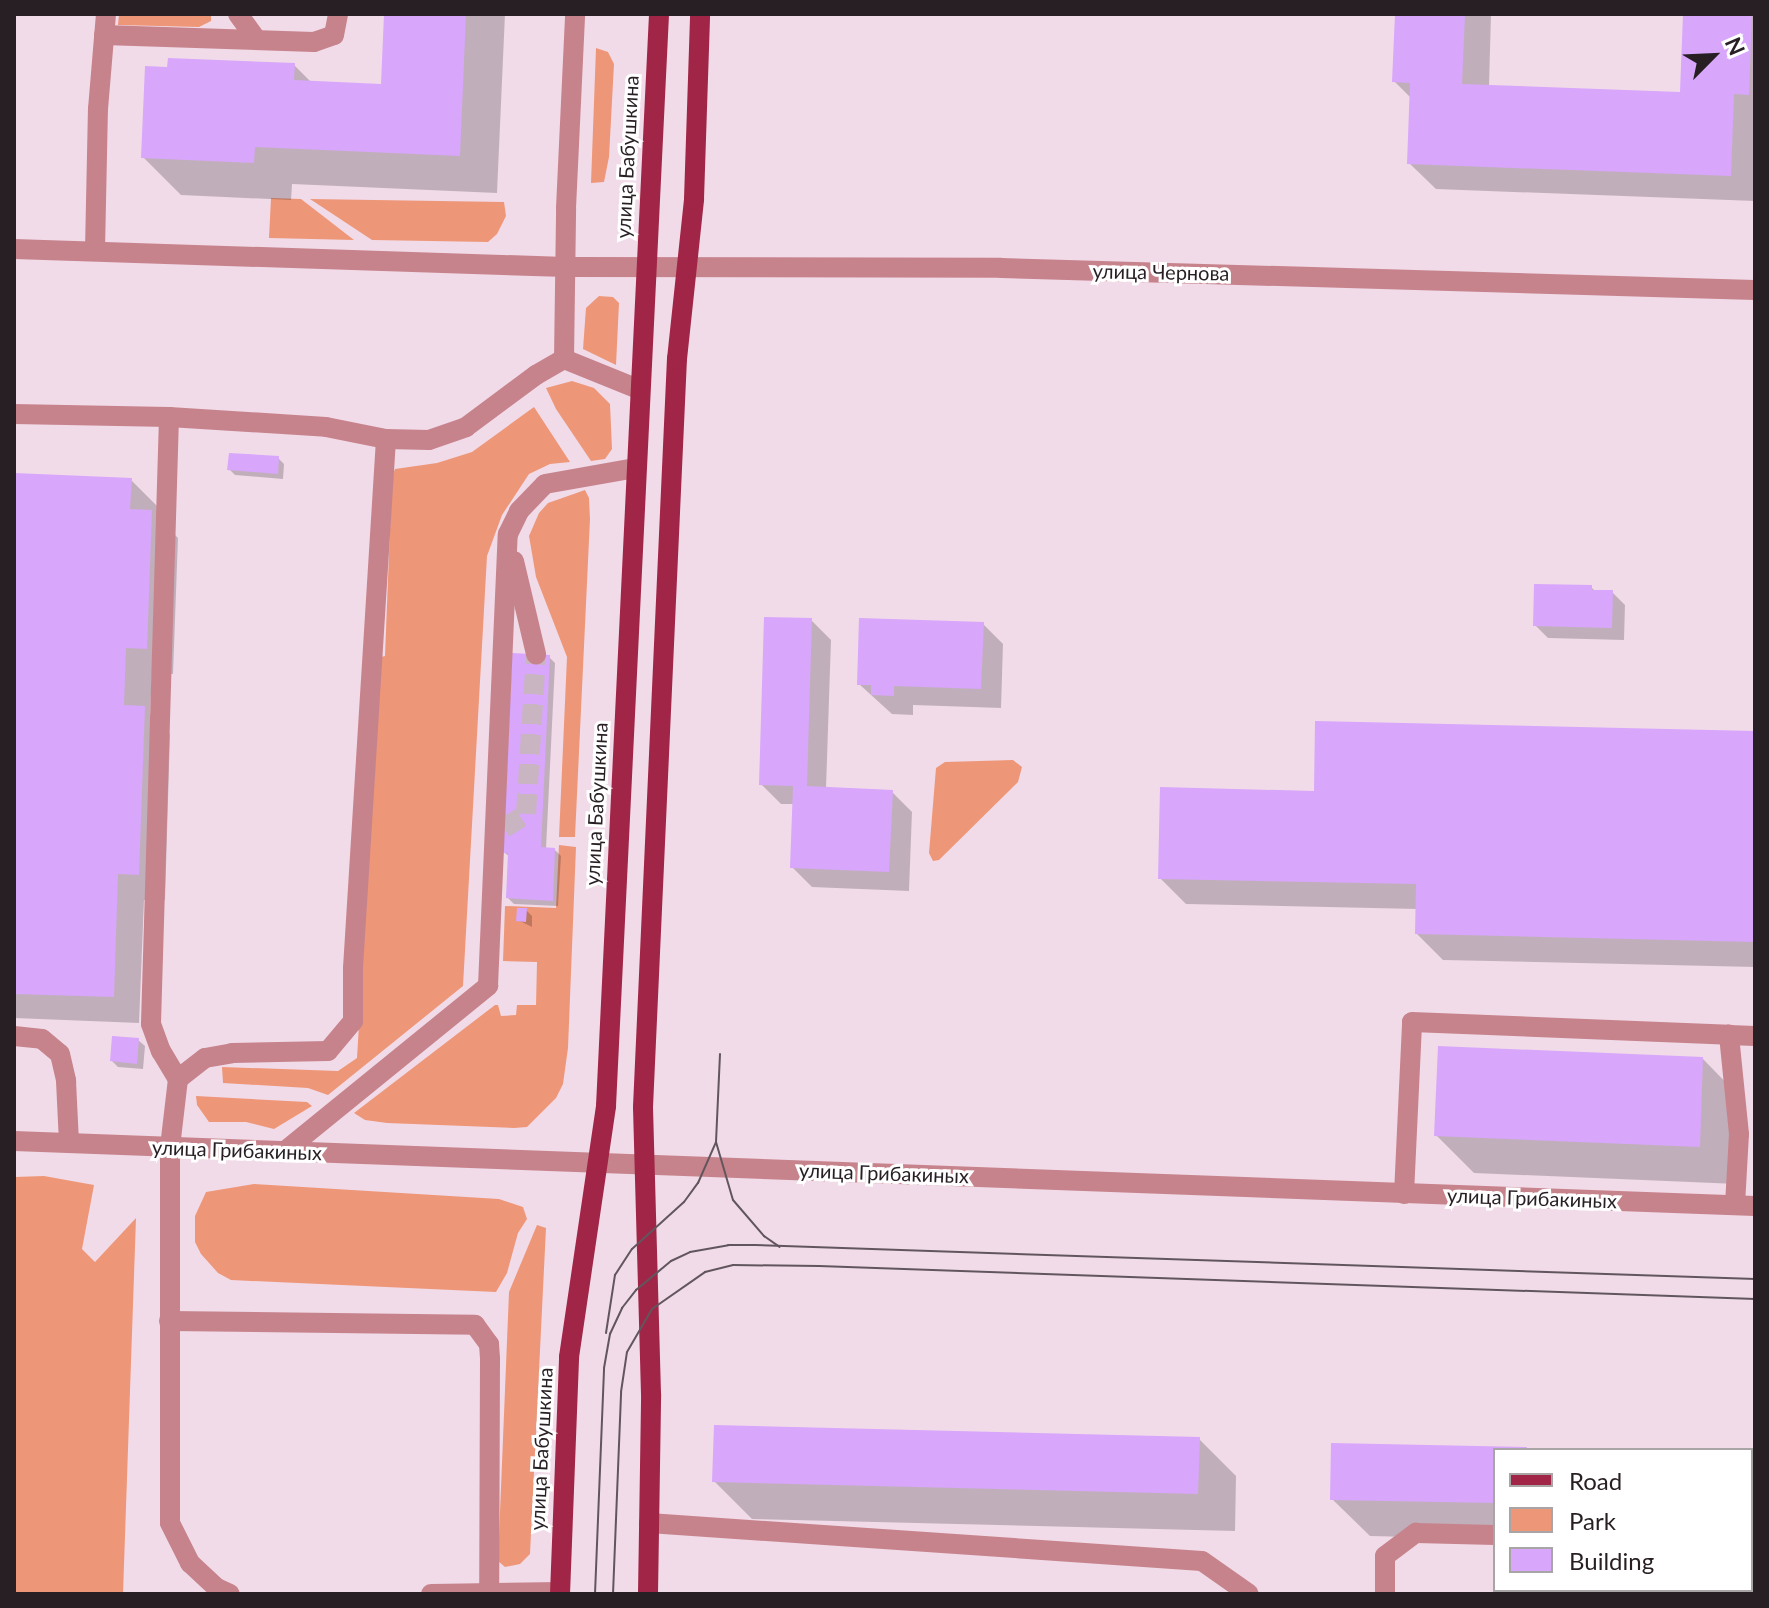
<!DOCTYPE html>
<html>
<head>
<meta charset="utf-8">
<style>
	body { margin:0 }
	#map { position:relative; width:1769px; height:1608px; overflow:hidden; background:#f1dbe9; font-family:Lato,sans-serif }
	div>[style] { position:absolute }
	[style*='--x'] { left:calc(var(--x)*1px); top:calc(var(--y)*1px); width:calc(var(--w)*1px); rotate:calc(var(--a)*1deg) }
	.green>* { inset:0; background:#ee9778 }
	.shadow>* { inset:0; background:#0003 }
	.building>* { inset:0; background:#d8a6fb }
	.minor-tunnel>* { height:20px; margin-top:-10px; transform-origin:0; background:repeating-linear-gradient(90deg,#c9b5c2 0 20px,transparent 0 30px) }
	.minor>* { height:20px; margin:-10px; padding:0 10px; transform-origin:10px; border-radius:10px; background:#c7838c }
	.major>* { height:20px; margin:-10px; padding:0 10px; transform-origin:10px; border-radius:10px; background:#a12546 }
	.tram>* { height:2px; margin:-1px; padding:0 1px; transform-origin:1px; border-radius:1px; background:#62565e }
	span { translate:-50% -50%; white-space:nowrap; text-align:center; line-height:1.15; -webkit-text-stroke:6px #fff; paint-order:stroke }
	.street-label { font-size:20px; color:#271f24 }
	.frame { position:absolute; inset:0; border:16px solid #271f24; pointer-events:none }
	.legend { position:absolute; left:1493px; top:1448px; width:260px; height:144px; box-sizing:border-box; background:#fff; border:2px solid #a9a5a7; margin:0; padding:10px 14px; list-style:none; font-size:24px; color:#271f24 }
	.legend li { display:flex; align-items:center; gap:16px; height:40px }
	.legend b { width:40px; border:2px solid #a9a5a7 }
	.north { position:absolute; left:1673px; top:16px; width:80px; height:80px; -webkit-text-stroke:6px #fff; paint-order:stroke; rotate:66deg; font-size:22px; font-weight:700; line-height:32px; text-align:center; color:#271f24 }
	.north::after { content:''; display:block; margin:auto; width:28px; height:36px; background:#271f24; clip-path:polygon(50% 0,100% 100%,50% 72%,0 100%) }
</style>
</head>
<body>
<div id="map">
	<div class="green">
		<div style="clip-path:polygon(119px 14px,211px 14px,211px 21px,199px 27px,118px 25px)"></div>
		<div style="clip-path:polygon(596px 48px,608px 52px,614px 64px,609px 157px,604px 182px,591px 183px)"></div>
		<div style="clip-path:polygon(271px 198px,301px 199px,354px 240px,269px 238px)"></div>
		<div style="clip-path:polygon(310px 199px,504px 202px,506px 216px,497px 234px,488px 242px,372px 240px)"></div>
		<div style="clip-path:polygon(599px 296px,613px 297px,619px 303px,616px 365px,583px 349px,586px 308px)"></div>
		<div style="clip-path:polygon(572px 381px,594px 388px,610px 404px,612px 449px,605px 459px,591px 461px,556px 409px,546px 388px)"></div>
		<div style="clip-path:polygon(534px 407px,570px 462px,550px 464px,529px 474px,502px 515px,487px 556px,463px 986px,328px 1095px,308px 1088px,223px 1083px,222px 1067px,338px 1071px,357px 1058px,381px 657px,385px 656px,392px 477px,395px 469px,437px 463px,472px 452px)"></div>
		<div style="clip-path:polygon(585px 490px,589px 498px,590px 519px,575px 837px,559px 837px,567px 657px,536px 577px,529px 536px,539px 513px,548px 503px)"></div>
		<div style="clip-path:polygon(1013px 760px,1022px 767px,1018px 782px,939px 860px,933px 861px,929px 853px,936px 768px,945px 762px)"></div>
		<div style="clip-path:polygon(559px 845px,576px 847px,568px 1048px,563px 1084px,556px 1098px,527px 1127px,514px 1128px,387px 1123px,365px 1120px,354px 1113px,495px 1005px,498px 1005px,501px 1016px,516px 1015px,517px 1005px,536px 1005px,537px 962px,503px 961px,505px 906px,556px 908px)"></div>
		<div style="clip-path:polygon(196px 1096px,307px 1102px,312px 1106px,274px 1129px,246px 1122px,209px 1122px,197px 1105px)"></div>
		<div style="clip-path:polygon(44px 1176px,94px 1185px,82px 1249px,95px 1262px,136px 1218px,123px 1594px,14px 1594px,14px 1177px)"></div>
		<div style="clip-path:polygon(254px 1184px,499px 1199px,523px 1207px,527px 1219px,518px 1233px,507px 1273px,496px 1292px,231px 1280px,218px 1273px,201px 1254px,195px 1242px,195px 1216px,206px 1192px)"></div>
		<div style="clip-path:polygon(537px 1225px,546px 1228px,530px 1554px,520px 1564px,505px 1567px,498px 1561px,509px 1292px)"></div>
		<div style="clip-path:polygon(1509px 1590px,1628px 1590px,1628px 1594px,1509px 1594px)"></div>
	</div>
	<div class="shadow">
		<div style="clip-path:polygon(386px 14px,505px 14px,497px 193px,292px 184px,291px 200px,181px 195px,143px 157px,294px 65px,312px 83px,383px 87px)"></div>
		<div style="clip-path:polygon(1397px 14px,1491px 14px,1489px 87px,1682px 94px,1685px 14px,1755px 14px,1755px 201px,1436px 189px,1409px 163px,1411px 98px,1394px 81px)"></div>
		<div style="clip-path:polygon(278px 458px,284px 464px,283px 479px,235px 475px,229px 469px)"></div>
		<div style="clip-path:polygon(14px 475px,131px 480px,157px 506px,157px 517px,178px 538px,173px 674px,152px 673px,150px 714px,170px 734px,165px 900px,144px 900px,139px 1023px,14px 1018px)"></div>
		<div style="clip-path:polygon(1591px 587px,1596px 592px,1612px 592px,1625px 605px,1624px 640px,1548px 638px,1535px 625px)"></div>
		<div style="clip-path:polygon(811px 620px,831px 640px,826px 789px,892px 792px,912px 812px,909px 891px,812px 887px,792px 867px,794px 804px,781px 804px,761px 784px)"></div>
		<div style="clip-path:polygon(983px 624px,1003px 644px,1001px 708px,913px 705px,913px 715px,892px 714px,859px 684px)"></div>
		<div style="clip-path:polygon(549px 657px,555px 663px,546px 849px,555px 850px,561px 856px,558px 906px,514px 904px,508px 898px,510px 857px,505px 853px)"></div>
		<div style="clip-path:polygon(1755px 733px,1755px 967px,1443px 960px,1417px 934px,1417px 909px,1186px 904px,1160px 878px,1316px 793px)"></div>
		<div style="clip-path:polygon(526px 910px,532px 916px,532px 927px,518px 920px)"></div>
		<div style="clip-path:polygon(138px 1040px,145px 1046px,143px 1069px,118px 1067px,112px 1061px)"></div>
		<div style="clip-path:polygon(1703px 1059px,1740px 1097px,1737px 1184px,1474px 1173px,1436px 1135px)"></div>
		<div style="clip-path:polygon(1199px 1439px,1236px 1476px,1235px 1531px,752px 1519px,714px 1481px)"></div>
		<div style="clip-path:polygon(1333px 1445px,1555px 1450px,1495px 1450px,1495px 1539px,1370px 1536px,1332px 1499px)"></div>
		<div style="clip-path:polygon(1751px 1454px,1755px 1455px,1755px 1545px,1751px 1545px)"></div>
	</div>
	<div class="building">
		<div style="clip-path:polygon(384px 14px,466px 14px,460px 156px,255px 147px,254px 163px,141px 158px,145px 66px,167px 67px,168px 58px,295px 63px,294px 80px,381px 84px)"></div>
		<div style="clip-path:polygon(1395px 14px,1465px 14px,1462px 84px,1680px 92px,1683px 14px,1752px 14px,1749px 95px,1734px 94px,1731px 176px,1407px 164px,1410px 83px,1392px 82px)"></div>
		<div style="clip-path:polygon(229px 453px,279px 456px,278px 474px,227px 470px)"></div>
		<div style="clip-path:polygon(14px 473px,132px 478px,130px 509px,152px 510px,147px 649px,126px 648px,124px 705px,145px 706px,139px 875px,118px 874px,114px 997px,14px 994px)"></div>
		<div style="clip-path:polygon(1534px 584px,1592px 585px,1592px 590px,1613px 590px,1612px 628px,1533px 626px)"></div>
		<div style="clip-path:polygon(764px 617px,812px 618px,807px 786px,893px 790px,889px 872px,790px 868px,793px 786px,759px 785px)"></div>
		<div style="clip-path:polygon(859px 618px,984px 622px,981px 689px,894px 686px,894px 696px,871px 695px,871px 685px,857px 685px)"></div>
		<div style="clip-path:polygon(512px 653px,550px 655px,541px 847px,555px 848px,553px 901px,506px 898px,508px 853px,503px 853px)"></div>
		<div style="clip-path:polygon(1315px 721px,1755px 731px,1755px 942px,1415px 934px,1416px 884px,1158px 879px,1160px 787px,1314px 791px)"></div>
		<div style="clip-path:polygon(517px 908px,527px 908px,526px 922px,516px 921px)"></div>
		<div style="clip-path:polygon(112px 1036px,139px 1038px,137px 1064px,110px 1061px)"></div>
		<div style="clip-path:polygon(1438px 1046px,1703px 1057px,1700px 1147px,1434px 1136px)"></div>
		<div style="clip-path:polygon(714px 1425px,1200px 1437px,1198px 1494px,712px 1482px)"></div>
		<div style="clip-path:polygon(1331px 1443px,1527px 1447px,1526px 1450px,1495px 1450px,1495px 1503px,1330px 1500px)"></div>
		<div style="clip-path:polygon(1751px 1452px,1755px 1453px,1755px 1510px,1751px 1509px)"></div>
	</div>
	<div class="minor-tunnel">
		<div style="--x:504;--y:828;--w:26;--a:-32"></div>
		<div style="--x:526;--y:814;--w:160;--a:-86.4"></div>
	</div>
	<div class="minor">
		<div style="--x:238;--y:14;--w:31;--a:54"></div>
		<div style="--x:104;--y:35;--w:210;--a:1.9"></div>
		<div style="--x:314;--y:42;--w:21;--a:-19"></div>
		<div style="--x:334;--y:35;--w:21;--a:-79"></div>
		<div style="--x:14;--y:249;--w:552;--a:1.87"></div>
		<div style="--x:566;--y:267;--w:435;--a:0.1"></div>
		<div style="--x:1001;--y:268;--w:754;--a:1.67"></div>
		<div style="--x:95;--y:250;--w:141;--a:-88.8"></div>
		<div style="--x:98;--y:109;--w:95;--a:-85.2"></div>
		<div style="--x:564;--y:359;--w:151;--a:-89.2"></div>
		<div style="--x:566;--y:208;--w:194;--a:-87.3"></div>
		<div style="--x:564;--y:359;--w:80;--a:22.1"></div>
		<div style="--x:14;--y:414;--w:155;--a:1.1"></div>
		<div style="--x:169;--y:417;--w:157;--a:3.6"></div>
		<div style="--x:326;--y:427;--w:61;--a:11.3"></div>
		<div style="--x:386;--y:439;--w:43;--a:1.3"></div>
		<div style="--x:429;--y:440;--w:39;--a:-19"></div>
		<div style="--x:466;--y:427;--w:87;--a:-36.6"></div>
		<div style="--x:536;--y:375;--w:32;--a:-30"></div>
		<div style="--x:169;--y:417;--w:607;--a:91.7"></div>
		<div style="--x:151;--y:1024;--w:29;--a:70"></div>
		<div style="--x:161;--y:1051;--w:33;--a:59"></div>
		<div style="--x:178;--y:1079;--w:68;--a:96.7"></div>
		<div style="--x:170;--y:1147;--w:376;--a:90"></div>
		<div style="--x:170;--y:1523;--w:45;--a:63.4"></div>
		<div style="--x:190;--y:1563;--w:37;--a:43"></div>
		<div style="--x:217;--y:1588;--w:14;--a:25"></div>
		<div style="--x:514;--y:561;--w:96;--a:76.7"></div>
		<div style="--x:14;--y:1036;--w:28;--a:6"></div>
		<div style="--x:42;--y:1039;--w:23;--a:40"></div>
		<div style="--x:60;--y:1054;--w:28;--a:77"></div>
		<div style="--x:66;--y:1081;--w:62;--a:87.2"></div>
		<div style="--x:178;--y:1079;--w:34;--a:-38"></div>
		<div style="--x:205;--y:1058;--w:27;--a:-10"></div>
		<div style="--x:232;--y:1053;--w:96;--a:-1.2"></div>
		<div style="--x:328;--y:1051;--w:39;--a:-50"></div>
		<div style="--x:353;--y:1021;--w:53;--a:-90"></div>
		<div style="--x:353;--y:968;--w:530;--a:-86.43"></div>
		<div style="--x:14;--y:1141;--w:1742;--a:2.14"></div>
		<div style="--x:285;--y:1151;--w:262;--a:-39.1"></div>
		<div style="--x:488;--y:986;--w:452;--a:-87.5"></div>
		<div style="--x:508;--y:534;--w:25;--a:-64"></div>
		<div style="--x:519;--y:511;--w:37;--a:-46"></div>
		<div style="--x:545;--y:484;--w:91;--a:-10.1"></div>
		<div style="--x:1404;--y:1194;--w:172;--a:-87.3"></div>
		<div style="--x:1412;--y:1022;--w:317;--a:2.3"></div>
		<div style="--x:1735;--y:1205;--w:71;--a:-86.8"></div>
		<div style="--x:1739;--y:1134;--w:100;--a:-95.8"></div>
		<div style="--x:1729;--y:1035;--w:26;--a:2"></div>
		<div style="--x:169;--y:1321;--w:306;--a:0.7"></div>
		<div style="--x:475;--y:1325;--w:24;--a:54"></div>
		<div style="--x:489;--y:1344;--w:15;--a:86"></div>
		<div style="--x:490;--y:1359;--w:232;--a:90.2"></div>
		<div style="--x:649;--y:1523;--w:554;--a:3.93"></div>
		<div style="--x:1202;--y:1561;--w:57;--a:35.1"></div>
		<div style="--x:1751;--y:1541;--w:4;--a:0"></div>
		<div style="--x:431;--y:1594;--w:129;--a:-0.9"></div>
		<div style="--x:1385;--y:1594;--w:38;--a:-90"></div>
		<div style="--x:1385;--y:1556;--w:39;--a:-37"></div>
		<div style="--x:1416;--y:1533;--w:79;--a:1.5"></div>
	</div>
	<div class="major">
		<div style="--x:560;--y:1594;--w:237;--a:-87.8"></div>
		<div style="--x:569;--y:1357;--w:254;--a:-81.6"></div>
		<div style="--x:606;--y:1106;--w:1093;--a:-87.22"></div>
		<div style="--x:648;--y:1594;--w:200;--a:-89.1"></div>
		<div style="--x:651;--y:1394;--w:287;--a:-91.6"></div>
		<div style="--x:643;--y:1107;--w:749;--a:-87.4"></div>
		<div style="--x:677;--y:359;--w:161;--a:-83.9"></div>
		<div style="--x:694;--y:199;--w:185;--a:-88.1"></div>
	</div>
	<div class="tram">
		<div style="--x:716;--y:1142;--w:60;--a:73.7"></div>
		<div style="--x:733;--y:1200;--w:48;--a:49.3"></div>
		<div style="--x:764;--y:1236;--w:19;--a:35"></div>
		<div style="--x:606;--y:1333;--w:59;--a:-81.2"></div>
		<div style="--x:615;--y:1275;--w:31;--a:-57"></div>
		<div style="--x:632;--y:1249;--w:70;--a:-42.1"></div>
		<div style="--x:684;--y:1202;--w:24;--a:-54"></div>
		<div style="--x:698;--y:1183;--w:45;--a:-66.3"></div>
		<div style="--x:716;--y:1142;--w:88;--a:-87.4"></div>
		<div style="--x:595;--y:1594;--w:226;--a:-87.7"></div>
		<div style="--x:604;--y:1368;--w:35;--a:-80"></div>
		<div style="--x:610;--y:1334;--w:29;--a:-65"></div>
		<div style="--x:622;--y:1308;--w:23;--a:-52"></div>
		<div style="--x:636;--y:1290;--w:45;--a:-39.6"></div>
		<div style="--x:671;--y:1261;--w:21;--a:-25"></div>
		<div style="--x:690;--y:1252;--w:39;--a:-10"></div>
		<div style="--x:728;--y:1245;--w:27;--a:0"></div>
		<div style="--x:755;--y:1245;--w:1001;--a:1.95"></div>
		<div style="--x:613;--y:1594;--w:202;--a:-87.7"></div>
		<div style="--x:621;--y:1392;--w:40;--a:-81.5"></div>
		<div style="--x:627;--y:1352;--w:50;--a:-59.8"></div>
		<div style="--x:652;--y:1309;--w:65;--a:-34.9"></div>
		<div style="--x:705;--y:1272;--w:29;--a:-14"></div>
		<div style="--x:733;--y:1265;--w:86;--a:0.7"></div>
		<div style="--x:819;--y:1266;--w:937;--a:2.02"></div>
	</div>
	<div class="street-label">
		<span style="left:627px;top:157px;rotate:-87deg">улица Бабушкина</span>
		<span style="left:1161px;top:272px;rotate:1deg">улица Чернова</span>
		<span style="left:596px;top:804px;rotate:-87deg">улица Бабушкина</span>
		<span style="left:237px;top:1150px;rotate:2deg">улица Грибакиных</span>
		<span style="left:884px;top:1173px;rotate:2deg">улица Грибакиных</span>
		<span style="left:1532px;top:1198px;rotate:2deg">улица Грибакиных</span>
		<span style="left:541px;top:1449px;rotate:-87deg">улица Бабушкина</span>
	</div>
	<div class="frame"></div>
	<ul class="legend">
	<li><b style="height:10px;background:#a12546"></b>Road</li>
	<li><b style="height:22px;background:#ee9778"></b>Park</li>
	<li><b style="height:22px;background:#d8a6fb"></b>Building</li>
	</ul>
	<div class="north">N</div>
</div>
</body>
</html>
